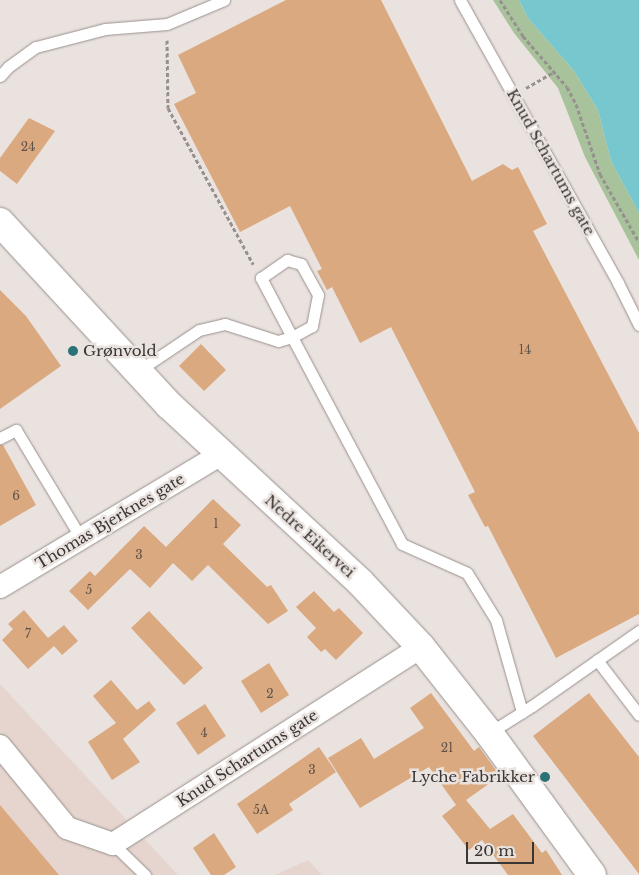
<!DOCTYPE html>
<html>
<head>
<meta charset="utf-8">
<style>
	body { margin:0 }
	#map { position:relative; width:639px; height:875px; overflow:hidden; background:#eae2de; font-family:"Libre Baskerville",serif }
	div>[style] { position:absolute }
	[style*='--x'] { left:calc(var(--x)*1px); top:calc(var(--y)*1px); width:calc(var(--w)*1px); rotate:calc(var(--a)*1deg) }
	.built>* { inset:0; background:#e5d5ce }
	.green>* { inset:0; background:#a8c39b }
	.water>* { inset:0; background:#77c8ce }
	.building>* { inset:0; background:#daa980 }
	.path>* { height:3px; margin-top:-1.5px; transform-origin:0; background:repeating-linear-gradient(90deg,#96918e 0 4px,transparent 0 6.5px) }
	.roads { filter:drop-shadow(0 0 1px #98908d) drop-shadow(0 0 1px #98908d) }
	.service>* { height:11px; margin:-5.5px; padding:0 5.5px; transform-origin:5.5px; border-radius:5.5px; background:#fff }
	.minor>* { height:22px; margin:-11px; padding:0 11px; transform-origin:11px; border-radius:11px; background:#fff }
	.secondary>* { height:28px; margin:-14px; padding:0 14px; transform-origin:14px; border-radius:14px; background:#fff }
	.dots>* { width:14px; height:14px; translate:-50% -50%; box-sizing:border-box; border:2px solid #eae2de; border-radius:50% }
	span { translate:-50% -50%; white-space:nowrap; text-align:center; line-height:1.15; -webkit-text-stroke:5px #eae2de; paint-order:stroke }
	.number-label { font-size:12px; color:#615348 }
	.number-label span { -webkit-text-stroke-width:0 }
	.street-label { font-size:15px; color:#393635 }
	.poi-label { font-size:15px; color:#393635 }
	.left { translate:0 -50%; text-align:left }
	.right { translate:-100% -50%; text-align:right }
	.scale { position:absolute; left:466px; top:842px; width:68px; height:22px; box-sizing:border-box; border:2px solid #393635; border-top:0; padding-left:6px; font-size:15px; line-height:18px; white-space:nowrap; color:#393635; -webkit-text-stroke:4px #eae2de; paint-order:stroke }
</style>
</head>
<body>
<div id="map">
	<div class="built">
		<div style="clip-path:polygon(0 684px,178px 875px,0 875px)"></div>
		<div style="clip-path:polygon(308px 860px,322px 875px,275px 875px)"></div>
	</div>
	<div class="green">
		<div style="clip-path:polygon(493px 0,519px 0,528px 18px,574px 71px,598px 110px,611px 161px,639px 213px,639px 260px,585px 157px,558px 88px,514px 33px)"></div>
	</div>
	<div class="water">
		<div style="clip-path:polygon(519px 0,639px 0,639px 213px,611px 161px,598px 110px,574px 71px,528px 18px)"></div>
	</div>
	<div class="building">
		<div style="clip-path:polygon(286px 0,381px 0,472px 181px,503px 164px,512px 170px,518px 167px,547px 224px,533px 231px,639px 433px,639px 614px,556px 658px,488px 526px,485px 527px,468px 495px,475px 492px,391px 327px,360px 343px,332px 287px,327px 290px,317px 271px,322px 269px,290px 206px,240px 232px,174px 104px,196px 93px,178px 55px)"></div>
		<div style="clip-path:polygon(29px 118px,55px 131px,17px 184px,0 171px,0 158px)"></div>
		<div style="clip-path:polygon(0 290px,26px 316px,61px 366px,0 409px)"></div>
		<div style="clip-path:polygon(201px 344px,226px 370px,204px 391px,179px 366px)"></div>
		<div style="clip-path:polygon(0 445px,3px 445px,36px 505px,0 526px)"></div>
		<div style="clip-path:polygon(213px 499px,241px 525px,223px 544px,267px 587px,271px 585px,288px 611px,268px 624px,208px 565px,192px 581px,173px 563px,150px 588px,130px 569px,88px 610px,69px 591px,90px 571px,95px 576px,144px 526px,166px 547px)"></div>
		<div style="clip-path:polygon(314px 591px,334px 612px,339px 608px,363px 633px,336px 660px,325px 649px,321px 652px,307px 637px,316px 628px,296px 607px)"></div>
		<div style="clip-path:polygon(24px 610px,48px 638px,64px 625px,78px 641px,62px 655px,54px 646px,28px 669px,2px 640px,13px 629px,8px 624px)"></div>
		<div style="clip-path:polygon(149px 611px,203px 668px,184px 685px,131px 628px)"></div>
		<div style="clip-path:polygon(269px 663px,289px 695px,261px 713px,241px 681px)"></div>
		<div style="clip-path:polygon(111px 680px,137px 710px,149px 701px,156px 710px,123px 739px,140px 762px,112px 780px,88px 742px,116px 723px,93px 696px)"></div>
		<div style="clip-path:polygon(431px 693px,474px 751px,479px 747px,500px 776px,466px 800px,490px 829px,513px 814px,542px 853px,546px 850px,562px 875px,508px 875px,482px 840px,469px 850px,442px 816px,456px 805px,429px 767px,360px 808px,328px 758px,361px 738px,374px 759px,424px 728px,410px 708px)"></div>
		<div style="clip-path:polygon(589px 693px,639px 757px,639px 874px,533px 736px)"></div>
		<div style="clip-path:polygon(205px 704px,226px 736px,198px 755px,176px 723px)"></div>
		<div style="clip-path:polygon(319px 747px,336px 772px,289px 804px,293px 810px,257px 834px,237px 804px)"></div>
		<div style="clip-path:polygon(0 805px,59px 875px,0 875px)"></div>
		<div style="clip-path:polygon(214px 833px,236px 867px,224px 875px,211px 875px,193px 848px)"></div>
	</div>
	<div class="path">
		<div style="--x:500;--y:0;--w:43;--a:57.4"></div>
		<div style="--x:523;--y:36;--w:67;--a:49.2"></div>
		<div style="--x:567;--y:87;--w:19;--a:62"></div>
		<div style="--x:576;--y:104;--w:74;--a:71.1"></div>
		<div style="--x:600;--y:174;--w:78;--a:60.2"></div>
		<div style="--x:167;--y:40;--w:68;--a:89.2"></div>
		<div style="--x:168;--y:108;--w:178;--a:61.4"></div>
		<div style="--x:526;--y:88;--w:32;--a:-30"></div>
	</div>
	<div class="roads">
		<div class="service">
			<div style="--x:460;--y:0;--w:324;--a:60.8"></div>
			<div style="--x:618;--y:283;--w:47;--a:63.4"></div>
			<div style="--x:0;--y:76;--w:12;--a:-48"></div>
			<div style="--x:8;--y:67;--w:34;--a:-36"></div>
			<div style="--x:36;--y:47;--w:71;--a:-14.6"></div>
			<div style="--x:105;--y:29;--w:62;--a:-4.6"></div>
			<div style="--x:167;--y:24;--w:62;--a:-22.8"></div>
			<div style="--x:138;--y:371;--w:73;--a:-33.9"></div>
			<div style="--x:199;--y:330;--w:27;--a:-13"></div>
			<div style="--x:225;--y:324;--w:56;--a:17.8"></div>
			<div style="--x:278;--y:341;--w:15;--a:-16"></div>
			<div style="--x:292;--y:337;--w:67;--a:-117.7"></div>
			<div style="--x:261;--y:278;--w:32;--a:-35"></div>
			<div style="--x:287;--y:260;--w:15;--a:16"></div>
			<div style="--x:301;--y:264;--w:35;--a:61"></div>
			<div style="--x:318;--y:295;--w:32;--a:101"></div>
			<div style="--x:312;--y:326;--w:23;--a:151"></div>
			<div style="--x:292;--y:337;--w:234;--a:62"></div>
			<div style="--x:402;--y:544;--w:71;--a:24"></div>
			<div style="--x:467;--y:573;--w:55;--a:58.3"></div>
			<div style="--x:496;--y:620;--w:96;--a:74.2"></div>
			<div style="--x:0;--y:438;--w:18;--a:-27"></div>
			<div style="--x:16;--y:430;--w:126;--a:59"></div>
			<div style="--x:597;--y:660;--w:69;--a:52.6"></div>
			<div style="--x:489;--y:733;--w:51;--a:-32.1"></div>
			<div style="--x:532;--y:706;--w:131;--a:-35"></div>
			<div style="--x:113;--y:844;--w:45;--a:44.1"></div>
		</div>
		<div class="minor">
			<div style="--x:0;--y:587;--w:257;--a:-31"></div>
			<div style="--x:0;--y:746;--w:106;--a:50.7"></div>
			<div style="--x:67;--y:828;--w:49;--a:19.2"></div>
			<div style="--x:113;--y:844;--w:366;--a:-32.6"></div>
		</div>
		<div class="secondary">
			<div style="--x:0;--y:222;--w:249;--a:47.3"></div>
			<div style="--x:169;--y:405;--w:260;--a:42.8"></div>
			<div style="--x:360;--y:582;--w:89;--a:46.8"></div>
			<div style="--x:421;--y:647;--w:110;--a:51.7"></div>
			<div style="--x:489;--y:733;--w:175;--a:54"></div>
		</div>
	</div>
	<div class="dots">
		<div style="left:73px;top:351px;background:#297377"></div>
		<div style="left:545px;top:777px;background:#297377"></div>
	</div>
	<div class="number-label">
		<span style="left:28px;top:147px">24</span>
		<span style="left:525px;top:350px">14</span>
		<span style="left:16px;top:496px">6</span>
		<span style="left:216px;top:524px">1</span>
		<span style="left:139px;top:555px">3</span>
		<span style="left:89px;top:590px">5</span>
		<span style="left:28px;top:634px">7</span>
		<span style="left:270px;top:694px">2</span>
		<span style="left:204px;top:733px">4</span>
		<span style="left:447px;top:748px">21</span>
		<span style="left:312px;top:770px">3</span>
		<span style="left:261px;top:810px">5A</span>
	</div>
	<div class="street-label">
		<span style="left:551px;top:162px;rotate:61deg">Knud Schartums gate</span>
		<span style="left:110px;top:521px;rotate:-31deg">Thomas Bjerknes gate</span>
		<span style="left:310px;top:536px;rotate:42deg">Nedre Eikervei</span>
		<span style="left:247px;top:758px;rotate:-33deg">Knud Schartums gate</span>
	</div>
	<div class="poi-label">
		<span class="left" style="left:83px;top:351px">Grønvold</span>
		<span class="right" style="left:535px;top:777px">Lyche Fabrikker</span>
	</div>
	<div class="scale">20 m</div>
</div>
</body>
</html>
